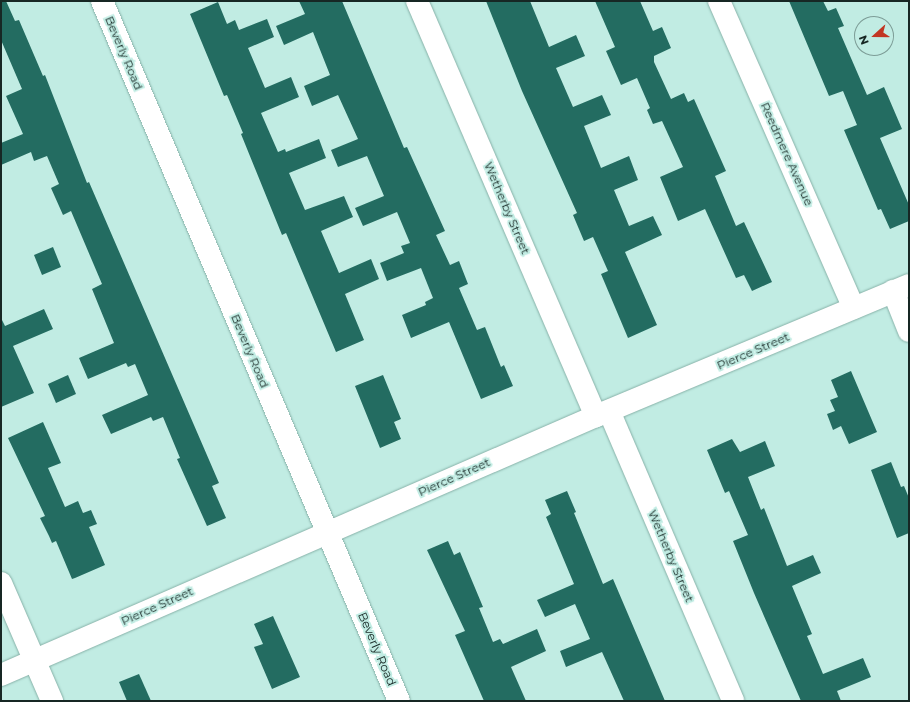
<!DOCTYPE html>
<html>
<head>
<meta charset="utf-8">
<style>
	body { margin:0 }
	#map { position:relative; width:910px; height:702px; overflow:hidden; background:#c1ece3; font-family:Montserrat,sans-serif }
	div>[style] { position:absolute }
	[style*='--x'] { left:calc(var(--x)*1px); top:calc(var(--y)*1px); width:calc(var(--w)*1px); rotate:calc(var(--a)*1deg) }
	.building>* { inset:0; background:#236c61 }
	.roads { filter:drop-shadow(0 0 1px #87b1a8) drop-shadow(0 0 1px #87b1a8) }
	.minor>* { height:22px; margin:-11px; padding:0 11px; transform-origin:11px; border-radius:11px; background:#fff }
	span { translate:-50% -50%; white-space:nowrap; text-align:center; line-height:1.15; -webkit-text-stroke:4px #c1ece3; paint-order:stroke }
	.street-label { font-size:12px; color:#172724 }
	.frame { position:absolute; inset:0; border:2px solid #172724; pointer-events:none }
	.north { position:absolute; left:854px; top:16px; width:40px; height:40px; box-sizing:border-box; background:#c1ece3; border:1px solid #7d9d97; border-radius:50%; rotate:249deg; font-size:11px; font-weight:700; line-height:16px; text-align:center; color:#172724 }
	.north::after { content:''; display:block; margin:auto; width:14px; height:18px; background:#c23623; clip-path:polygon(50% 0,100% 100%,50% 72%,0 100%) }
</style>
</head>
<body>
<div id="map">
	<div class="building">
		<div style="clip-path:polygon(1px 1px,6px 1px,15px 21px,19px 20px,43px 76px,45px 75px,87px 183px,89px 182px,219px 483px,212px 486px,226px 518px,207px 526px,177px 459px,180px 458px,163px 417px,153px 421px,151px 417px,111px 434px,102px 415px,148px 395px,135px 364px,128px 367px,126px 363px,88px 379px,79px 358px,114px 343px,92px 289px,102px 284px,71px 211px,63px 215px,51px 188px,59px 184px,47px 156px,34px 161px,31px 152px,1px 165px,1px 143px,23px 134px,6px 96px,22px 89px,1px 40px)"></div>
		<div style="clip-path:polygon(299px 1px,342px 1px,404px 148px,407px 147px,445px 231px,436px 235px,450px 265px,459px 261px,468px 284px,459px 288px,477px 330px,485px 327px,501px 367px,504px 365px,513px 386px,481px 399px,449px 322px,411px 338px,402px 315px,426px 305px,425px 302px,433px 298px,421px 268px,387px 281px,380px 263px,404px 253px,401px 246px,410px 243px,397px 212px,363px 226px,355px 208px,384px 196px,367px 156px,338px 167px,331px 150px,358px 139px,338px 95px,312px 106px,304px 86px,330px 75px,313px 32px,284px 45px,276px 26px,305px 14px)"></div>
		<div style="clip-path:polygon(486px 1px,530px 1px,549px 47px,576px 35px,585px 56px,556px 68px,573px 107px,602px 95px,611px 115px,584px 126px,601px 168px,629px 156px,638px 180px,614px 190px,629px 226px,653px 216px,662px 235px,625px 252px,657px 325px,628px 338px,601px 274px,608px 271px,593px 237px,584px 241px,573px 215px,577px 213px,522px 91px)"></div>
		<div style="clip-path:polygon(595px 1px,640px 1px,653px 31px,662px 27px,671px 48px,654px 56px,654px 62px,671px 99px,684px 93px,688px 102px,694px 99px,726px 171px,715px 176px,736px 226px,744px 222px,772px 282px,752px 291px,744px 275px,736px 278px,705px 209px,678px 221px,660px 177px,683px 167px,662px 121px,653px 124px,647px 110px,650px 108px,637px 78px,621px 85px,606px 51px,615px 47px)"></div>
		<div style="clip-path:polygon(789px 1px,823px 1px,828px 11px,836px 8px,844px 26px,838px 28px,867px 95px,884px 87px,902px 129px,880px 138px,909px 205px,909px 221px,890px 229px,881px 209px,878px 210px,844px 130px,857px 125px,843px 91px,829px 96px)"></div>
		<div style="clip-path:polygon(218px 2px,227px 24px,235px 20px,239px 30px,267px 19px,274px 37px,248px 48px,265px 88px,291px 77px,299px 97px,261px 113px,278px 152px,285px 149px,286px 152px,319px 139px,326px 158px,289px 173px,305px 210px,344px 196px,353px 217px,321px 231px,339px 273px,371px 259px,379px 279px,345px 294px,364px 340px,336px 352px,286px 233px,282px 235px,241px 134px,243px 133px,227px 95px,224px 96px,190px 14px)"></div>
		<div style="clip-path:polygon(53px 247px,61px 267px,42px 275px,34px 255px)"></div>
		<div style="clip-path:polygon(44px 309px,53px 329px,13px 346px,34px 393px,1px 407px,1px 318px,5px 326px)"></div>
		<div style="clip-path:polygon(851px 371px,877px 432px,849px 444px,841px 426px,833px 430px,827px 414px,835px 411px,830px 400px,838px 397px,831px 380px)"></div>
		<div style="clip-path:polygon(68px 375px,76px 394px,56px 403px,48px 384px)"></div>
		<div style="clip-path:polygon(383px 375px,401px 419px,394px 422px,401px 439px,380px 448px,355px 386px)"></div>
		<div style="clip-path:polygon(43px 422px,61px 463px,48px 468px,65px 507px,78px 501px,83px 513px,91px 510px,97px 524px,89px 527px,105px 565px,75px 578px,72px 579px,56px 541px,52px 543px,49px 536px,40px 518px,45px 516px,8px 438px)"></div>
		<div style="clip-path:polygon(732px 439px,740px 452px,765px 441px,775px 466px,748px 477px,761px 510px,764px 508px,787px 566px,813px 555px,821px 573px,792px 586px,812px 634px,807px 636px,823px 674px,863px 658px,871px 677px,837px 691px,841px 701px,801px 701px,754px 593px,733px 541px,748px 535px,729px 491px,725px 493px,707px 450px)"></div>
		<div style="clip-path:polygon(891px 462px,901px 487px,904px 486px,909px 498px,909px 533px,897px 538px,871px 470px)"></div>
		<div style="clip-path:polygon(567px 491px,576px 512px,574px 513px,603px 584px,613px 579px,665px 701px,624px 701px,602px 652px,566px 667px,560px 651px,590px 639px,575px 604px,545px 617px,537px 600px,574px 584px,546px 517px,551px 514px,545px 500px)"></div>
		<div style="clip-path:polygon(448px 541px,454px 555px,460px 552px,483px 607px,479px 608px,493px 642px,500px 639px,503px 644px,537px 629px,546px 651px,511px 667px,526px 701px,484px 701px,455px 635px,465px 631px,427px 550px)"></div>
		<div style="clip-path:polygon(273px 616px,300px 677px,272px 689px,254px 647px,263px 644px,254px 624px)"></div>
		<div style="clip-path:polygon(139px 674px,151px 701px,127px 701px,119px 682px)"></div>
	</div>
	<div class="roads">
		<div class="minor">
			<div style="--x:102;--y:1;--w:760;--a:67.01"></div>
			<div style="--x:417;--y:1;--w:452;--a:66.7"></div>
			<div style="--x:719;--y:1;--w:335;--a:66.3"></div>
			<div style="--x:893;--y:291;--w:43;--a:68.2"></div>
			<div style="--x:609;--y:411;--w:315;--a:66.8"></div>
			<div style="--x:1;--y:583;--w:129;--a:66.6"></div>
			<div style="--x:1;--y:675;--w:649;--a:-23.52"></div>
			<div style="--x:596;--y:416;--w:339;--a:-22.7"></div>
		</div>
	</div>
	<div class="street-label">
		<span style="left:124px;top:53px;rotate:67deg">Beverly Road</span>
		<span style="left:787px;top:154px;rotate:66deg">Reedmere Avenue</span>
		<span style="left:507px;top:208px;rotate:67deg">Wetherby Street</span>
		<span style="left:250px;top:351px;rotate:67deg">Beverly Road</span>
		<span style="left:753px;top:351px;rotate:-23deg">Pierce Street</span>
		<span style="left:454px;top:477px;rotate:-24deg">Pierce Street</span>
		<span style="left:671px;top:556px;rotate:67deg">Wetherby Street</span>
		<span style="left:157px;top:606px;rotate:-24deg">Pierce Street</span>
		<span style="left:377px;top:649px;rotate:67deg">Beverly Road</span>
	</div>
	<div class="frame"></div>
	<div class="north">N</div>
</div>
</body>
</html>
